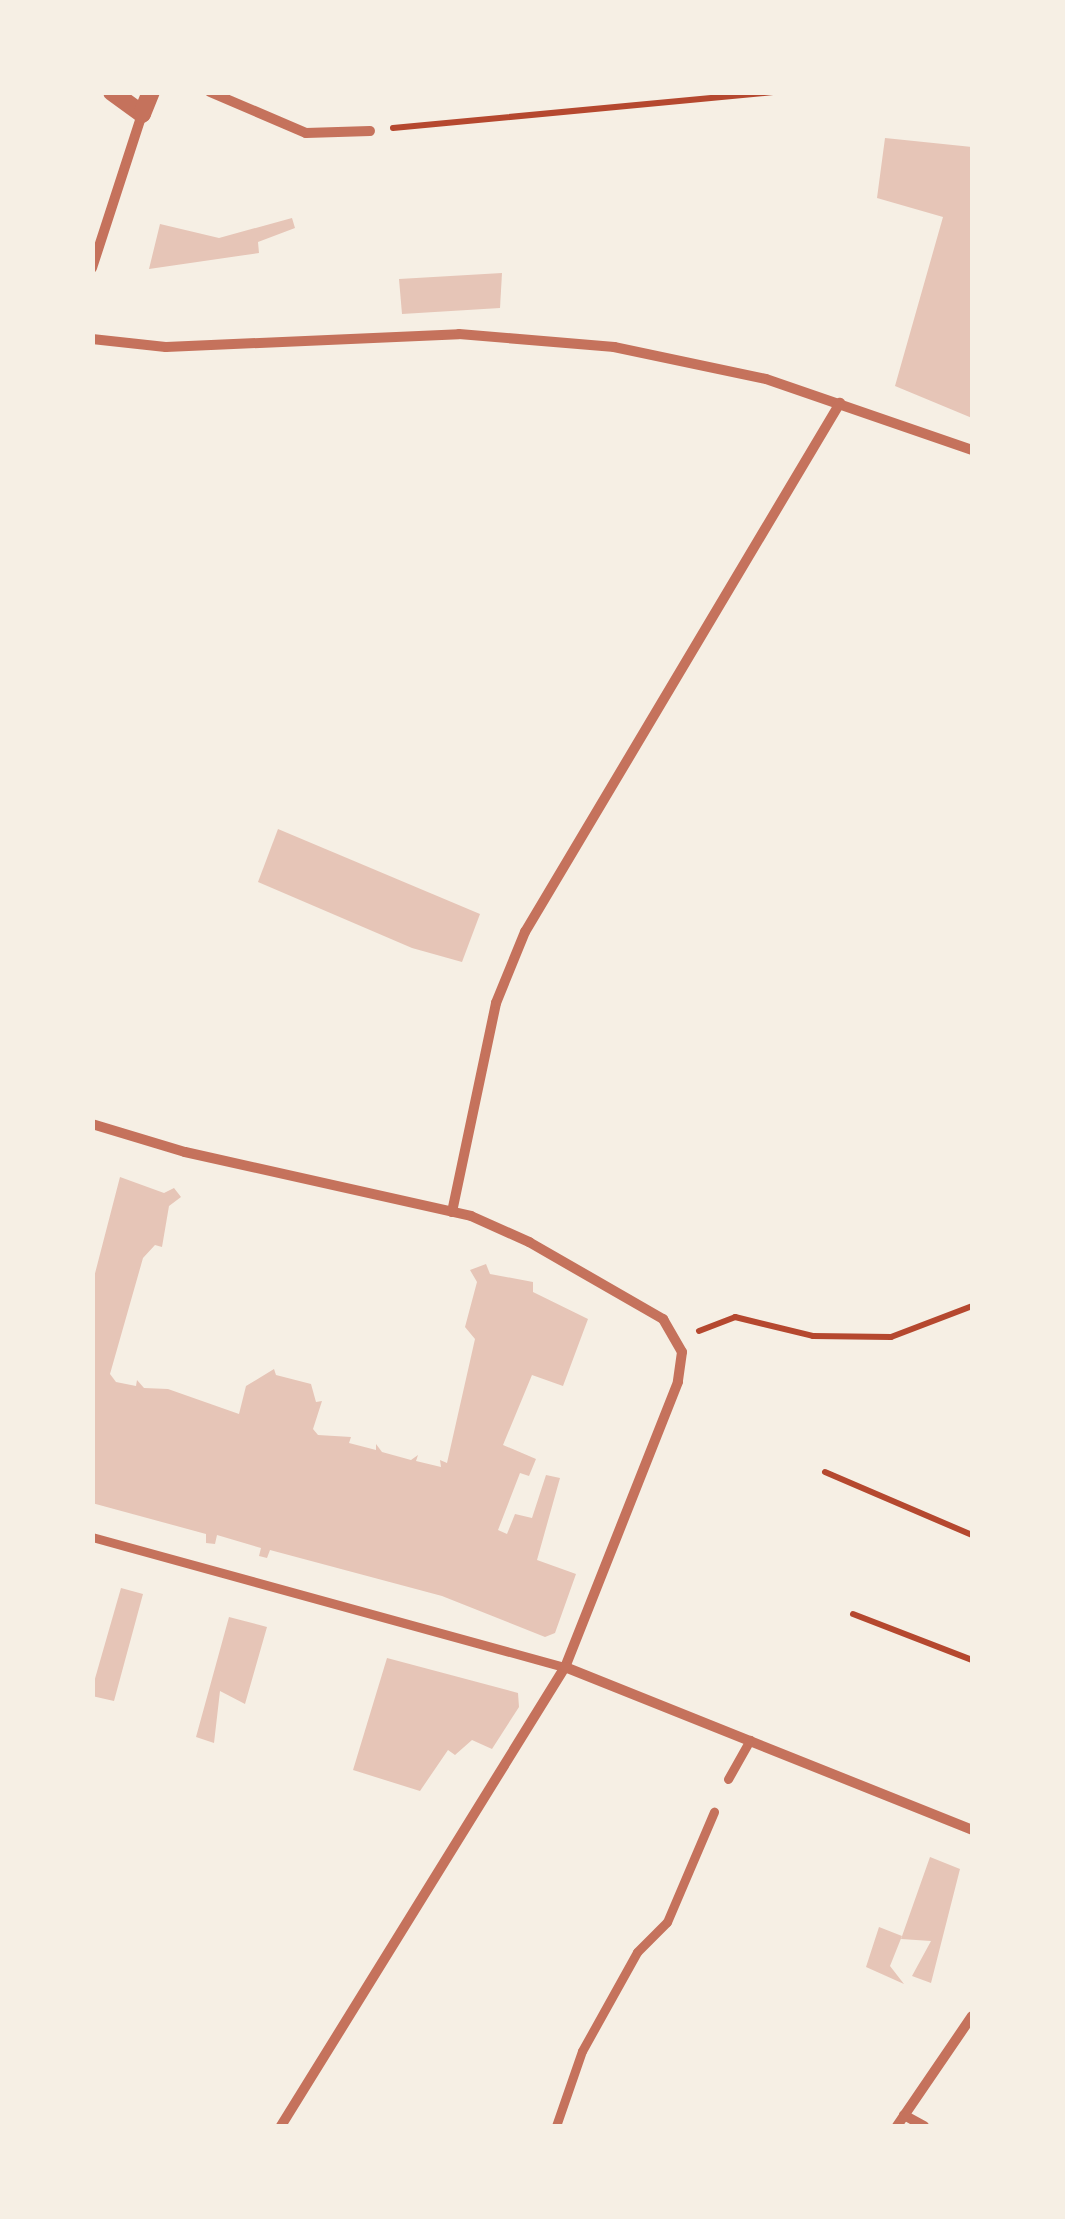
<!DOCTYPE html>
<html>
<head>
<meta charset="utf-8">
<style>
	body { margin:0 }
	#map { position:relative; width:1065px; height:2219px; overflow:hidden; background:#f6efe4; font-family:"Roboto Condensed",sans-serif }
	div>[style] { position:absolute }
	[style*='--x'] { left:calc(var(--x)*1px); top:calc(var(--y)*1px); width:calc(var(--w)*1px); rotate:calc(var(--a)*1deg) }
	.building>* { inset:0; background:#e6c5b7 }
	.path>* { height:6px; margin:-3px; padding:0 3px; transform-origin:3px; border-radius:3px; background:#b5482f }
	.pedestrian>* { height:9px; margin:-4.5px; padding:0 4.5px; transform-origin:4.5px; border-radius:4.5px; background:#c5725c }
	.minor>* { height:10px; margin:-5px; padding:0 5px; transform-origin:5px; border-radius:5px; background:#c5725c }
	.tertiary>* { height:18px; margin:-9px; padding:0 9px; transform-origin:9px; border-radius:9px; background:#c5725c }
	span { translate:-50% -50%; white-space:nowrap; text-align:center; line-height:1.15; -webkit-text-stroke:9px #f6efe4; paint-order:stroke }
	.frame { position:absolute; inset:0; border:95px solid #f6efe4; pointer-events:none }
</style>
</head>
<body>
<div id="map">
	<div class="building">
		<div style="clip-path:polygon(885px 138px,972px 147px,972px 418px,895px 386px,943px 217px,877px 198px)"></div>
		<div style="clip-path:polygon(292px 218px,295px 228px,258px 242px,259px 253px,149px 269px,160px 224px,219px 238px)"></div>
		<div style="clip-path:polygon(502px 273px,500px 308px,402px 314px,399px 279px)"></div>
		<div style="clip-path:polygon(278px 829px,480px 914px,462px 962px,412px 948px,258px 882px)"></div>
		<div style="clip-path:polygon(120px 1177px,164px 1193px,174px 1188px,181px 1197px,169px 1206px,162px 1247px,155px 1245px,143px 1258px,110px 1374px,116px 1382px,136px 1386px,137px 1380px,144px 1388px,168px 1389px,239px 1414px,246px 1386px,274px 1369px,276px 1375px,311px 1384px,316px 1402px,322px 1401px,313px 1429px,318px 1435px,351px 1437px,349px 1443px,376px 1450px,376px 1444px,382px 1452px,411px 1460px,418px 1455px,416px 1461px,441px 1467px,440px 1460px,447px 1463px,475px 1339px,465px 1327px,477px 1282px,470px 1270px,486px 1264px,490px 1274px,533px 1282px,533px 1292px,588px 1319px,563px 1386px,532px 1375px,503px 1445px,536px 1459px,529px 1476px,520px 1473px,498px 1530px,507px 1534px,515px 1514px,532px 1518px,546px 1475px,560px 1478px,537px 1560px,576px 1574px,555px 1633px,545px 1637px,442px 1596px,270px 1550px,267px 1558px,259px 1556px,261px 1548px,217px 1535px,215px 1544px,206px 1543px,206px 1534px,92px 1503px,92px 1285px)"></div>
		<div style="clip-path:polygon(121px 1588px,143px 1594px,114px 1701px,92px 1696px,92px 1689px)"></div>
		<div style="clip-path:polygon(229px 1617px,267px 1627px,245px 1704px,220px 1691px,214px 1743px,196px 1737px)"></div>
		<div style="clip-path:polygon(387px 1658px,518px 1693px,519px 1707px,492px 1749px,472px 1740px,455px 1755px,448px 1750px,420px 1791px,353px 1770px)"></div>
		<div style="clip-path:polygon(930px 1857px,960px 1869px,931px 1983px,912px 1976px,931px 1941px,901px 1939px)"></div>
		<div style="clip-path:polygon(879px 1927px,902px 1936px,890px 1966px,904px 1984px,866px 1967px)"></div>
	</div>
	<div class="path">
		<div style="--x:393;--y:128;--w:384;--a:-5.4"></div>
		<div style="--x:699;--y:1331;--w:39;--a:-21"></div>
		<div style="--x:735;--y:1317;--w:80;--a:13.7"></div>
		<div style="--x:813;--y:1336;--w:78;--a:0.7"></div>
		<div style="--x:891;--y:1337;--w:87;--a:-20.9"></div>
		<div style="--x:825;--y:1472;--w:160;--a:23.2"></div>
		<div style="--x:853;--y:1614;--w:128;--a:21.1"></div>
	</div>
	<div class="pedestrian">
		<div style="--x:92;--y:1537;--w:491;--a:15.4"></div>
		<div style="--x:728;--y:1779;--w:45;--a:-60.6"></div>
		<div style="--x:556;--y:2126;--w:79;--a:-70.9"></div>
		<div style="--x:582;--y:2051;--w:113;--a:-60.9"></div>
		<div style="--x:637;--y:1952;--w:42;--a:-45"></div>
		<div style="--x:667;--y:1922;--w:120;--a:-66.9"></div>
	</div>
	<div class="minor">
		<div style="--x:210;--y:92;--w:104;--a:23.1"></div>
		<div style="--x:306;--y:133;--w:64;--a:-1.8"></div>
		<div style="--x:92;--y:268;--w:162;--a:-72"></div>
		<div style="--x:92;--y:339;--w:74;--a:6.2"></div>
		<div style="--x:166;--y:347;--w:293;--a:-2.5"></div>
		<div style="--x:459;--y:334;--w:156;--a:4.8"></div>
		<div style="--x:614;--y:347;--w:155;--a:11.9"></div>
		<div style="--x:766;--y:379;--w:218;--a:19"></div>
		<div style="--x:92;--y:1124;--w:97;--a:16.8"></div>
		<div style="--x:185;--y:1152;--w:293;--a:12.6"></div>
		<div style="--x:471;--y:1216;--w:64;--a:24.1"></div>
		<div style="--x:529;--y:1242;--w:155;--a:29.9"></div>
		<div style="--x:663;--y:1319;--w:38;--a:60"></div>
		<div style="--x:682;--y:1352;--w:30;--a:98"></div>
		<div style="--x:678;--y:1382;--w:307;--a:111.6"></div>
		<div style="--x:565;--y:1667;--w:540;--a:121.75"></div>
		<div style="--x:452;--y:1212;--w:214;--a:-78.1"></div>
		<div style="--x:496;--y:1003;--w:77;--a:-67.8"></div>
		<div style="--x:525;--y:932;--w:616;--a:-59.23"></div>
		<div style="--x:565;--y:1667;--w:438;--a:21.8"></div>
		<div style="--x:904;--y:2115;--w:23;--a:29"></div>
		<div style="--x:897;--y:2126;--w:133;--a:-55.7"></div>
	</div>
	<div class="tertiary">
		<div style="--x:112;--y:92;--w:37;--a:36"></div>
		<div style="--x:142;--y:114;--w:24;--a:-68"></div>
	</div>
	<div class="frame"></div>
</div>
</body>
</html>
